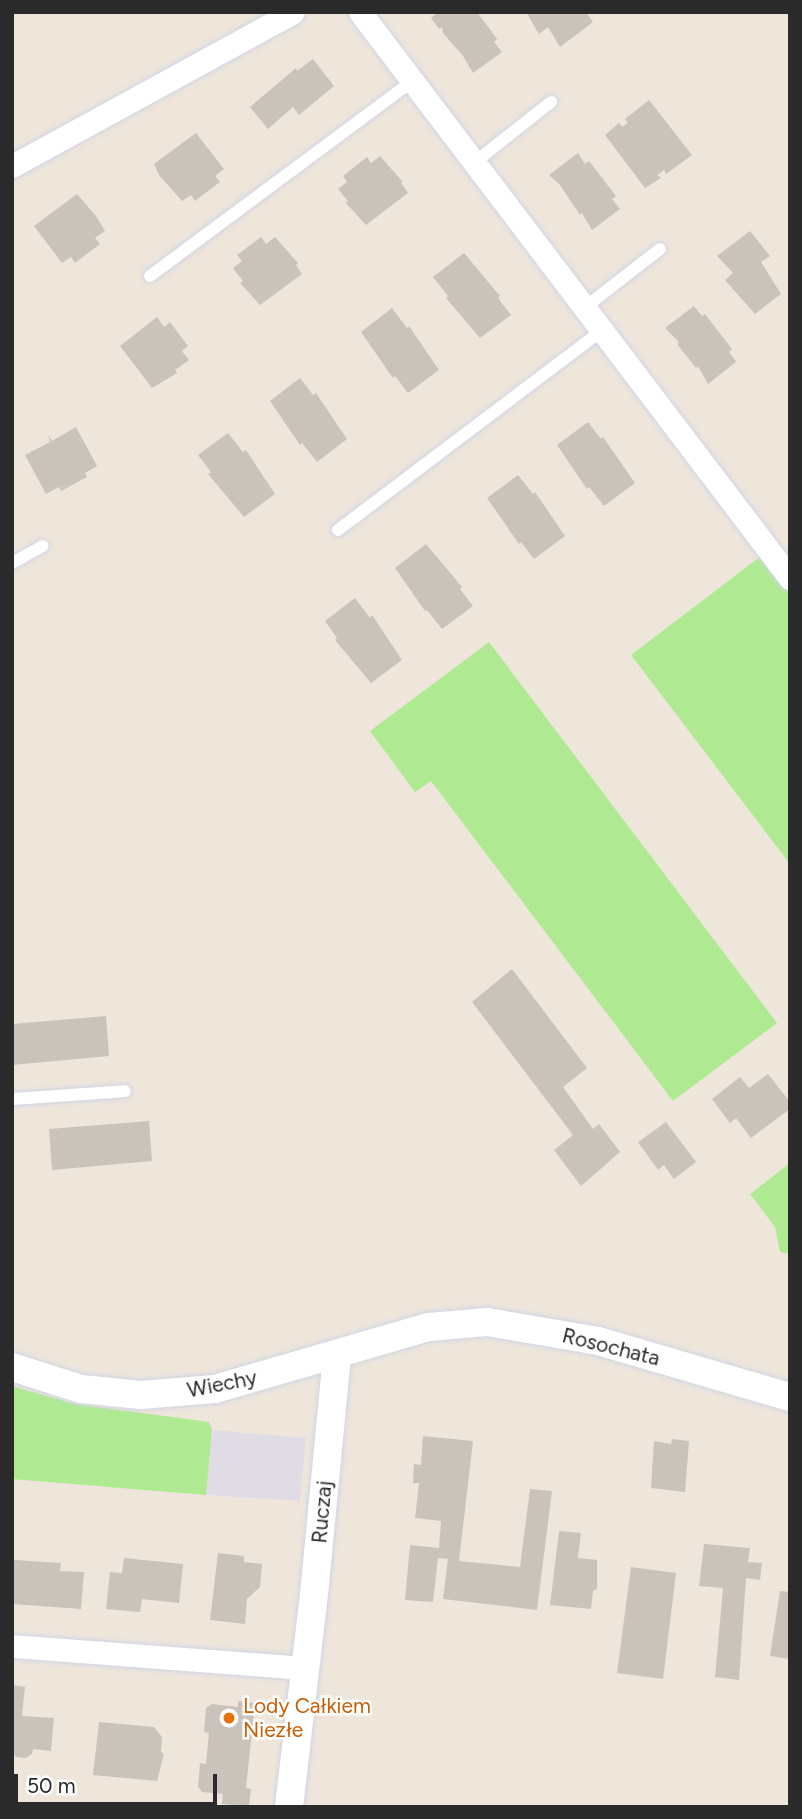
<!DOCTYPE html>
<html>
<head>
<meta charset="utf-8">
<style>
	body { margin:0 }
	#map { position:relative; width:802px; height:1819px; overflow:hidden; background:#eee6db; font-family:Figtree,sans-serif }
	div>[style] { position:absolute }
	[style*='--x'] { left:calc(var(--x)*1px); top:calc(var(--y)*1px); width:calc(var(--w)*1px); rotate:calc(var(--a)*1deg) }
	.industrial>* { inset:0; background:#dfdce6 }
	.green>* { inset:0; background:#afea92 }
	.building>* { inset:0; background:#c9c3bb }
	.roads { filter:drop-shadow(0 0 2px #d0d4e5) drop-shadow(0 0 2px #d0d4e5) }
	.service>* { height:12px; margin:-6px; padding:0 6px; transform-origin:6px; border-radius:6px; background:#fff }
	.minor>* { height:23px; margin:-11.5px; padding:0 11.5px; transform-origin:11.5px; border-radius:11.5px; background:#fff }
	.tertiary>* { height:28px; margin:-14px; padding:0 14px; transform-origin:14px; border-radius:14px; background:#fff }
	.dots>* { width:19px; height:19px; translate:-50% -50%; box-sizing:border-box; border:4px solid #fff; border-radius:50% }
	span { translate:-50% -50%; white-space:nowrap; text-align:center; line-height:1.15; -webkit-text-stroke:5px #fff; paint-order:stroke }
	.street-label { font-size:21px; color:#2a2a2a }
	.food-label { font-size:21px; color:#c56008 }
	.left { translate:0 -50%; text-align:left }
	.frame { position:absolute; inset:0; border:14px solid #2a2a2a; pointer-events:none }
	.scale { position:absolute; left:14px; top:1774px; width:203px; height:32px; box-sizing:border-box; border:4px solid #2a2a2a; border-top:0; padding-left:9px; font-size:21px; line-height:24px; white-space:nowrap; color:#2a2a2a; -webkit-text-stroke:5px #fff; paint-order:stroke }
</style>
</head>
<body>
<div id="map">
	<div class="industrial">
		<div style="clip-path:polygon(212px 1430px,306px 1438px,300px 1501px,206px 1495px)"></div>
	</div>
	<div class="green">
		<div style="clip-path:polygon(761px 556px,790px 594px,790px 864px,631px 655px)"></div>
		<div style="clip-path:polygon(489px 642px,777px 1023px,673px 1101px,431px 781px,415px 792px,370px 731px)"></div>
		<div style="clip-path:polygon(790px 1163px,790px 1254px,780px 1252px,775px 1227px,750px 1194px)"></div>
		<div style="clip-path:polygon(12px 1386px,75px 1404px,209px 1422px,212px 1430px,206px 1495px,12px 1479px)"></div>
	</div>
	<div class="building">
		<div style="clip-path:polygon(438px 12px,477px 12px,497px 39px,494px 42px,502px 52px,473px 73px,463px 56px,443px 33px,442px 27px,439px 29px,431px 18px)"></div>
		<div style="clip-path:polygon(526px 12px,586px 12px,593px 22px,560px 47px,548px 27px,539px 34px)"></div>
		<div style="clip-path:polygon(313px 59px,334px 86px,299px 115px,293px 107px,268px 129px,250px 107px,296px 68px,297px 71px)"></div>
		<div style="clip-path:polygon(649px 100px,692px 155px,666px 174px,664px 170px,657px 175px,661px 178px,645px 188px,605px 135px,619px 123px,622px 127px,628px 123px,625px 119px)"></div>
		<div style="clip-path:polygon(196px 133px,224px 169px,215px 176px,220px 182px,195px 201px,191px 195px,182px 201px,159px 175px,154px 164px)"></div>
		<div style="clip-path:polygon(578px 153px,585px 164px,589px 161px,616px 196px,612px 199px,620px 209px,592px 230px,582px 213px,580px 215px,560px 185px,549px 175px)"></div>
		<div style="clip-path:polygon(380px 156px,403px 182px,401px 183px,408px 193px,366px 225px,346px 203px,348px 201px,338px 189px,347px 182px,343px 176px,367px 157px,371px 163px)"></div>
		<div style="clip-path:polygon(77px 194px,96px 216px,105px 231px,95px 238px,100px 244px,75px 263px,71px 257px,62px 263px,34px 226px)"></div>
		<div style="clip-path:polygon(750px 231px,770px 256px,761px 262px,781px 294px,755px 314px,725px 280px,733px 273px,717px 256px)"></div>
		<div style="clip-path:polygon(261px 237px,266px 244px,275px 237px,298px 263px,296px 265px,302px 274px,260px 305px,240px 283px,243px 281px,233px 268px,242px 261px,237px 255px)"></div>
		<div style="clip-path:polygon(464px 253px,500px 296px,498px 298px,511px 315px,480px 338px,446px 298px,448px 296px,433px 277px)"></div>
		<div style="clip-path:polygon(694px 306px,702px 316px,705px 314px,732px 349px,729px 352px,736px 362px,708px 384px,698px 366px,696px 368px,677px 344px,679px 342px,665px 328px)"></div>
		<div style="clip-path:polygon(392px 308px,407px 328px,409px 326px,439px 370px,408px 393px,395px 376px,393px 378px,361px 332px)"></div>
		<div style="clip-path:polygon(157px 317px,164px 327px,170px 322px,188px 346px,182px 351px,189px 360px,175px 370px,177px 373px,152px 388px,120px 346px)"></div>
		<div style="clip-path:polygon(300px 378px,313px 395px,316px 393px,347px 439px,317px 462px,302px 443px,300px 445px,270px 401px)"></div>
		<div style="clip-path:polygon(588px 422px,601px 439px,603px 437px,635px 483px,604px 506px,589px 487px,587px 489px,557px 445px)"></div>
		<div style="clip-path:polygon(76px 427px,97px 466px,85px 473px,87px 477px,61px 491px,59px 487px,46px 494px,25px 455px,50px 442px,48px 435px,52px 441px)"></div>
		<div style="clip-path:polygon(228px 433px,243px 452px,246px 450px,275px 494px,244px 517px,208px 474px,211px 472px,198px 455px)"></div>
		<div style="clip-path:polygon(518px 475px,533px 494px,535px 492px,565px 536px,534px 559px,521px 542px,519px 544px,487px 498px)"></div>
		<div style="clip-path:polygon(426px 544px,462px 587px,460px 589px,473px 606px,442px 629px,427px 610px,425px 611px,395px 568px)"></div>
		<div style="clip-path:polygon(355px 598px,370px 618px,372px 615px,402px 660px,371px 683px,335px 640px,337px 638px,325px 621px)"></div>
		<div style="clip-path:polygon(512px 969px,587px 1068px,563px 1087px,593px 1129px,599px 1124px,620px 1152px,581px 1186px,554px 1150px,573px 1135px,472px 1002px)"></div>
		<div style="clip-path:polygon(106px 1016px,109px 1056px,12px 1065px,12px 1024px)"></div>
		<div style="clip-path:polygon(768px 1074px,790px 1102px,790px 1109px,751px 1138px,736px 1118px,730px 1123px,712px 1099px,740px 1077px,749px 1088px)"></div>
		<div style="clip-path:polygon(149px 1121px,152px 1161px,52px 1170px,49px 1129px)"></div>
		<div style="clip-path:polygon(666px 1122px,696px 1162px,674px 1179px,664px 1165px,658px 1170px,638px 1142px)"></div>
		<div style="clip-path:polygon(423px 1436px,473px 1441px,459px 1561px,520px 1567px,530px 1489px,552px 1491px,537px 1610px,443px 1599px,448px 1559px,438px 1558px,433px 1602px,405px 1600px,410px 1545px,439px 1548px,441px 1521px,415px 1518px,419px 1483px,413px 1483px,414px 1464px,421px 1465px)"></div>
		<div style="clip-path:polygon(672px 1439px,689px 1441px,685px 1492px,651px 1488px,654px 1441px,671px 1444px)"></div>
		<div style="clip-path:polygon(559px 1531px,581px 1533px,578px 1558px,597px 1560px,597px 1589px,593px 1591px,591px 1609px,550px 1605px)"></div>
		<div style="clip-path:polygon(704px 1544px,750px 1548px,748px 1562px,762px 1563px,760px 1580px,746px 1578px,739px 1680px,715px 1677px,723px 1588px,699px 1586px)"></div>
		<div style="clip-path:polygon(218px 1553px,244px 1556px,244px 1562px,262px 1564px,260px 1587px,247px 1599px,245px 1624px,210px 1620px)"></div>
		<div style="clip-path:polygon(124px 1558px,183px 1564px,179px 1603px,142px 1599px,140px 1612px,106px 1609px,110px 1572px,122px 1573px)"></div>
		<div style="clip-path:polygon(14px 1560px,61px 1563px,60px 1571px,84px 1572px,81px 1609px,12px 1604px)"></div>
		<div style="clip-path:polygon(631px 1567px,676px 1573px,663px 1679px,617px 1673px)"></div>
		<div style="clip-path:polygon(780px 1591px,790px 1592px,790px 1659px,770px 1656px)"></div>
		<div style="clip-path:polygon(12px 1685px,25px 1687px,22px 1716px,54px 1718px,51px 1751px,33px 1749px,32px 1754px,26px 1758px,16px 1757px,12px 1752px)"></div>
		<div style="clip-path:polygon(238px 1701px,255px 1703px,246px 1788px,251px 1789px,249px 1806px,222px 1804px,223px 1794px,202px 1792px,198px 1787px,200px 1763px,206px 1764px,209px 1733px,204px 1732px,206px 1708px,212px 1704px,238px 1707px)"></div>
		<div style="clip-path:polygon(99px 1722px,154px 1727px,162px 1737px,161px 1752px,164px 1754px,157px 1781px,93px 1775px)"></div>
	</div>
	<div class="roads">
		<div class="service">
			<div style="--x:475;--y:162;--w:97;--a:-38.3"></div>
			<div style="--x:150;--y:276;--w:327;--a:-36.6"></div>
			<div style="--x:584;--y:308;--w:96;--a:-37.8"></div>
			<div style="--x:338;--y:530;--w:330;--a:-37.1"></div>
			<div style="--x:12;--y:563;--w:35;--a:-29"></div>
			<div style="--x:12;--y:1099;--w:113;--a:-4"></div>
		</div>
		<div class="minor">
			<div style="--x:360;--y:12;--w:711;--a:52.78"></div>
			<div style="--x:12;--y:166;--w:320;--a:-28.7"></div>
			<div style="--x:12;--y:1646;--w:292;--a:4.3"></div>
		</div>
		<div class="tertiary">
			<div style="--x:12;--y:1367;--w:72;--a:17.7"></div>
			<div style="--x:81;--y:1389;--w:60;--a:5.7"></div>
			<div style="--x:141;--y:1395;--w:74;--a:-4.6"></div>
			<div style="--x:215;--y:1389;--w:223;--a:-16.2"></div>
			<div style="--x:429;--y:1327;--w:58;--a:-4.9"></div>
			<div style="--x:487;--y:1322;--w:113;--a:9.7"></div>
			<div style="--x:598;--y:1341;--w:200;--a:16.3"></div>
			<div style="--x:289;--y:1807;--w:225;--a:-83.3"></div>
			<div style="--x:315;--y:1584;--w:229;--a:-84.5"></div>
		</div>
	</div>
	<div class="dots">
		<div style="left:229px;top:1718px;background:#e8710a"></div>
	</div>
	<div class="street-label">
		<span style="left:611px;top:1347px;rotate:14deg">Rosochata</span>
		<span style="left:222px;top:1384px;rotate:-11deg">Wiechy</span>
		<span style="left:322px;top:1512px;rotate:-85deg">Ruczaj</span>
	</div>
	<div class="food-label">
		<span class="left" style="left:243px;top:1718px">Lody Całkiem<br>Niezłe</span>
	</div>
	<div class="frame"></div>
	<div class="scale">50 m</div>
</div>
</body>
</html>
